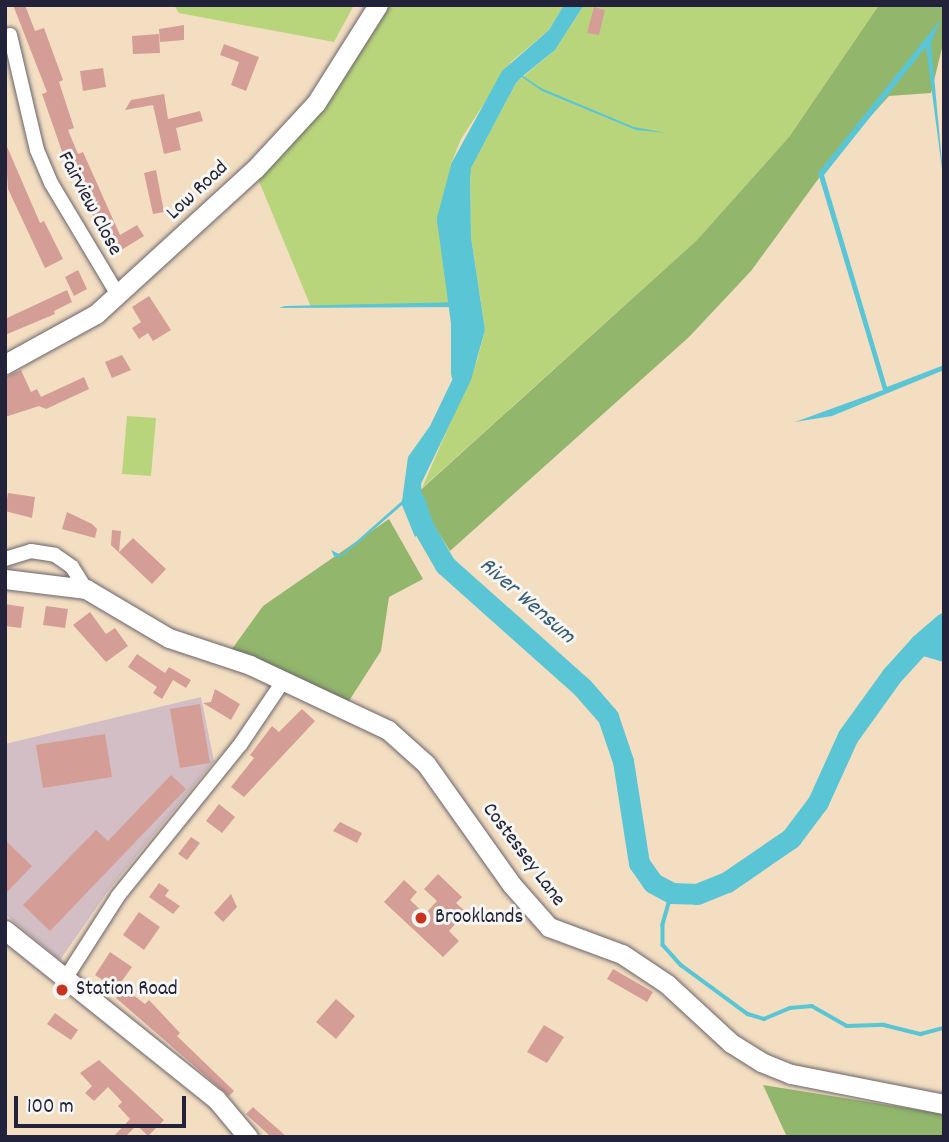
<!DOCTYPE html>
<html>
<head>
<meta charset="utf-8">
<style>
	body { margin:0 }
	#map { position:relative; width:949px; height:1142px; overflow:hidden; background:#f3dec2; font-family:Dekko,sans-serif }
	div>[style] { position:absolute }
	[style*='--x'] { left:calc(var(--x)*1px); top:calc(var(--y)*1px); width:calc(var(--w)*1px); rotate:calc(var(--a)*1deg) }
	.industrial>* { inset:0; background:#d2bec4 }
	.green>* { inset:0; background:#b9d57c }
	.forest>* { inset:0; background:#92b66c }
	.water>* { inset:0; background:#5ac5d5 }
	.stream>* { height:3.5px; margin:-1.75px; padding:0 1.75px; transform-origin:1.75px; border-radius:1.75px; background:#5ac5d5 }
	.river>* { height:21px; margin:-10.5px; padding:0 10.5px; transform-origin:10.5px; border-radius:10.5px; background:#5ac5d5 }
	.building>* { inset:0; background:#d49e96 }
	.roads { filter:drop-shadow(0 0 2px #6b646a) drop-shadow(0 0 2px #6b646a) }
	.street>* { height:14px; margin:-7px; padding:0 7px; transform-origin:7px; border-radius:7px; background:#fff }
	.secondary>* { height:19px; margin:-9.5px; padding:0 9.5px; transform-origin:9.5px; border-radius:9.5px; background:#fff }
	.dots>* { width:19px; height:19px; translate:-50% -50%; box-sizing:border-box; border:4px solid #f6f6f2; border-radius:50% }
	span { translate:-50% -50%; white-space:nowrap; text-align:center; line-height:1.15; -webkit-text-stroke:6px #f6f6f2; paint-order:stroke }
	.street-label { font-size:21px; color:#22223b }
	.poi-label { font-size:21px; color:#22223b }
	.left { translate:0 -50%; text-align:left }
	.water-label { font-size:23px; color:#365b71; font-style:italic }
	.frame { position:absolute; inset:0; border:7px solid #22223b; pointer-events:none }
	.scale { position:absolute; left:14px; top:1096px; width:172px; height:32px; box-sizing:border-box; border:4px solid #22223b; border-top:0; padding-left:9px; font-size:21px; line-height:24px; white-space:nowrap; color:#22223b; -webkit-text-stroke:5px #f6f6f2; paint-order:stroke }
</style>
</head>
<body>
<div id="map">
	<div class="industrial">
		<div style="clip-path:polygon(201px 697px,214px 761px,108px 891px,60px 960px,5px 914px,5px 744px)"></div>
	</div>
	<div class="green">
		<div style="clip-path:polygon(174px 5px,354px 5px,334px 42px,179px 13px)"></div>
		<div style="clip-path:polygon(383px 5px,564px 5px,549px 30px,511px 62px,461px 139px,451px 164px,449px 223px,463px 303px,311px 307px,256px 174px)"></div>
		<div style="clip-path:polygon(584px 5px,879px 5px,789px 137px,697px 240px,422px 488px,477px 361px,485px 330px,471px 237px,470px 170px,516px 83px,555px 50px)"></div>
		<div style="clip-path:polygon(127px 416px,156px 418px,151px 476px,122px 474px)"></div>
	</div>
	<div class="forest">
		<div style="clip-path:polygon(879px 5px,944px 5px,944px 40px,931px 93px,889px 96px,838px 152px,751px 271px,689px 337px,450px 551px,415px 495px,697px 240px,789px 137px)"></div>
		<div style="clip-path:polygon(389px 519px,423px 579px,389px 597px,381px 651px,347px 704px,232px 649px,263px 606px)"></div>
		<div style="clip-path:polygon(763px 1085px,944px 1114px,944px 1137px,787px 1137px)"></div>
	</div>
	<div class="water">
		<div style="clip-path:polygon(564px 5px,584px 5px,555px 50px,523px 76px,541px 88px,634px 127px,667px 133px,636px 130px,542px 91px,522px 77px,516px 83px,470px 170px,471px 237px,485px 330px,471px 380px,421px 484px,422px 498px,433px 521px,415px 537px,402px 505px,343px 556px,335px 558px,331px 550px,341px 555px,402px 501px,408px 457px,430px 426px,456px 372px,467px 327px,465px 307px,279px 308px,234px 323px,285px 306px,463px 302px,449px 223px,451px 164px,502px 71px,549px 30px)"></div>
		<div style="clip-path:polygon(941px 19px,931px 43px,944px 184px,926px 47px,824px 175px,887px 387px,944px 365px,944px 370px,832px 416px,795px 422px,883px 390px,818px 173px)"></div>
	</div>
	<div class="stream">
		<div style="--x:672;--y:893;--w:33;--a:106"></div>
		<div style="--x:663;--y:925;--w:20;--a:90"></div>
		<div style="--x:663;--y:945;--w:27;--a:48"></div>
		<div style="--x:681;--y:965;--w:83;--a:36.2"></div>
		<div style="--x:748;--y:1014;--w:17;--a:17"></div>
		<div style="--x:764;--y:1019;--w:28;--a:-23"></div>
		<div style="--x:790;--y:1008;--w:22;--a:-5"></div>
		<div style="--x:812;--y:1006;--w:40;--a:29.7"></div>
		<div style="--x:847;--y:1026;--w:37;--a:-2"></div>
		<div style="--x:884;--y:1025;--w:38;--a:14"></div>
		<div style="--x:921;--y:1034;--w:24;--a:-15"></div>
	</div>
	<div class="river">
		<div style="--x:460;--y:170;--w:51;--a:104.9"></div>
		<div style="--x:447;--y:219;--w:105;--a:82.3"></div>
		<div style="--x:461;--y:323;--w:50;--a:90"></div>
		<div style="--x:415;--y:502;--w:24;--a:73"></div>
		<div style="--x:422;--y:525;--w:46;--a:60.1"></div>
		<div style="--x:445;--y:565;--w:183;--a:41.7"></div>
		<div style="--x:582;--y:687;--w:40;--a:49"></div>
		<div style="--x:608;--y:717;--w:46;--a:71.2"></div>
		<div style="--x:623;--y:761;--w:103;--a:81.1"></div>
		<div style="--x:639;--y:863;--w:24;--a:55"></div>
		<div style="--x:653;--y:883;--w:21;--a:28"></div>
		<div style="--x:672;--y:893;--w:25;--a:2"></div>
		<div style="--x:697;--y:894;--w:32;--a:-22"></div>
		<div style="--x:727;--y:882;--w:78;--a:-34.5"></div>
		<div style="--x:791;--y:838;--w:45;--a:-53.1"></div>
		<div style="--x:818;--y:802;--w:72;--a:-65.6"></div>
		<div style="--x:848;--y:736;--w:75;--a:-54.2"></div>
		<div style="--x:892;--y:675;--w:42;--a:-47.9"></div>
		<div style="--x:920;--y:644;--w:25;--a:16"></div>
		<div style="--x:920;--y:644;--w:32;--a:-41"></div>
	</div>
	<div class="building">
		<div style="clip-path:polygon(13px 5px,25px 5px,35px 31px,44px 28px,63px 80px,59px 82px,74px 128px,68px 130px,78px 154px,83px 152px,120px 235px,137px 225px,144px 236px,113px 255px,65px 160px,42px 94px,47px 92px)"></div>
		<div style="clip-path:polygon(594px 7px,605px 10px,599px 35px,587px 33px)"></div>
		<div style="clip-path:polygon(184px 25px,184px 40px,160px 42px,159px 29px)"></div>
		<div style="clip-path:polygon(159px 34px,160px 53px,133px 54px,132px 36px)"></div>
		<div style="clip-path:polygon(224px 44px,259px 57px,246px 91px,231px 85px,239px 62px,220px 55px)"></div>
		<div style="clip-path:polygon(103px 68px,106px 87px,83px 91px,80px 71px)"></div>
		<div style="clip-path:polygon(164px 94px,168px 119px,200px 111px,203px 121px,176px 128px,181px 150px,164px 154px,153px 105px,125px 110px,131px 100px)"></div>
		<div style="clip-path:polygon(5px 142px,40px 223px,44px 221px,63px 259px,45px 268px,8px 189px)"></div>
		<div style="clip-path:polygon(156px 170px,164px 212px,153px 214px,144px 173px)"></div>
		<div style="clip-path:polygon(78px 270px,87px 289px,74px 296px,65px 277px)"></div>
		<div style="clip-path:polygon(67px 290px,72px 302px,54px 311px,55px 314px,5px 335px,5px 319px)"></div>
		<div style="clip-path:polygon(149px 296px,171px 330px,153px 341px,148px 333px,139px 339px,132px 328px,141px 322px,132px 307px)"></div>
		<div style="clip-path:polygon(122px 355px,131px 370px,112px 378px,105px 362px)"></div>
		<div style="clip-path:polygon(21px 370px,31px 392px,37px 389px,41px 397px,84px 377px,89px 389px,46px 409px,39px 406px,5px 417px,5px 377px)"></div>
		<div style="clip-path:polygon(8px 493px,35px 497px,32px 518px,5px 511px)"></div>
		<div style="clip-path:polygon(67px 512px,92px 524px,97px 529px,95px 538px,62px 529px)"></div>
		<div style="clip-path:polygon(112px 530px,121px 531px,119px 552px,133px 538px,166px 569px,152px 584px,111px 545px)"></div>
		<div style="clip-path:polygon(5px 604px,24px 607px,21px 628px,5px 626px)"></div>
		<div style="clip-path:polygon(46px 606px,68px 609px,65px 628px,43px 625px)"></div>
		<div style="clip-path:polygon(90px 612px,106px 634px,115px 628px,128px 646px,106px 662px,73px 625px)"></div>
		<div style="clip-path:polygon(137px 654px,165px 673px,169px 667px,191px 680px,186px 688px,173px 680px,162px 699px,153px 693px,157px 687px,128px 667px)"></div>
		<div style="clip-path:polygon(215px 689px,240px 704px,231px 720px,203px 703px,211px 702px)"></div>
		<div style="clip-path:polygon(200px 704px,210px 763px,180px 768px,170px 709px)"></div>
		<div style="clip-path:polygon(302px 709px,315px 721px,244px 797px,231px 787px,254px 758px,250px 755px,272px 726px,279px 732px)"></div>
		<div style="clip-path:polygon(105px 734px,112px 777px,43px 788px,36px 745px)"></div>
		<div style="clip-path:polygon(171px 775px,186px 789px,50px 931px,23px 905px,96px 830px,108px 841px)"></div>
		<div style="clip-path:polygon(219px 804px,235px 817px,222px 833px,206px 821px)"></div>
		<div style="clip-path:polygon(340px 822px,362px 833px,357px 843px,333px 831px)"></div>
		<div style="clip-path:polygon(191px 837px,200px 843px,187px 860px,178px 854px)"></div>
		<div style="clip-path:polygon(5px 840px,32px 866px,5px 894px)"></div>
		<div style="clip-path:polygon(438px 874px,462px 897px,456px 903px,466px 912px,449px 931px,459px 941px,443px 957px,384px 902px,404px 880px,417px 892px,410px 900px,425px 914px,437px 901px,424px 889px)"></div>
		<div style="clip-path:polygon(159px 883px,169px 890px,165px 896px,180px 906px,173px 914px,149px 897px)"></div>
		<div style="clip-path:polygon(231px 894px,237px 907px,223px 922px,214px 913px)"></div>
		<div style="clip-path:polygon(139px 912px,160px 927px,144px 950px,123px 935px)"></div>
		<div style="clip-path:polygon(110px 952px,132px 967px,116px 989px,95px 975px)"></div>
		<div style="clip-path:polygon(613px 969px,653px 992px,647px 1002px,607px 979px)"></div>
		<div style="clip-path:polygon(124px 988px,145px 1004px,149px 1000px,180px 1033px,177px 1036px,234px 1091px,229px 1096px,116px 998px)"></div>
		<div style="clip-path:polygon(336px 999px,355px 1016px,336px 1039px,316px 1022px)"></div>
		<div style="clip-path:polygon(55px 1013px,78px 1030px,71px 1040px,47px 1024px)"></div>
		<div style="clip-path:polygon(544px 1025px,564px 1037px,547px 1063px,527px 1052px)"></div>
		<div style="clip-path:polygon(99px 1060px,164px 1120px,148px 1136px,137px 1125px,125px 1137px,113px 1137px,130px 1119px,118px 1106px,122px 1102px,108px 1087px,94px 1101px,85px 1093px,92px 1086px,80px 1073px)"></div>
		<div style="clip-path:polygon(253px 1107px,287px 1137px,271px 1137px,246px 1114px)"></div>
	</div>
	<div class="roads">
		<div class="street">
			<div style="--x:10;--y:35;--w:118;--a:76.8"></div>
			<div style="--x:37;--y:150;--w:36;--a:67"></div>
			<div style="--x:51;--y:183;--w:131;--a:59.1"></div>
			<div style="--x:5;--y:559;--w:27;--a:-17"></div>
			<div style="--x:31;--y:551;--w:24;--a:9"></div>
			<div style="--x:55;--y:555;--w:21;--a:35"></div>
			<div style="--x:72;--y:567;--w:26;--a:58"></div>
			<div style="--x:65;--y:979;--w:98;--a:-57.4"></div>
			<div style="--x:118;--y:896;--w:194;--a:-51.1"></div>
			<div style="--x:240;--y:745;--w:75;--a:-55.9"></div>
		</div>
		<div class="secondary">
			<div style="--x:5;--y:364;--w:104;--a:-28.8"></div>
			<div style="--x:96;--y:314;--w:215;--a:-42.4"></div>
			<div style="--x:255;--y:169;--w:90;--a:-47.3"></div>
			<div style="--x:316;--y:103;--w:116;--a:-57.7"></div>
			<div style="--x:5;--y:579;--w:82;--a:7"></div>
			<div style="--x:86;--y:589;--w:96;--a:30.6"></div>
			<div style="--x:169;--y:638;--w:85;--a:18.4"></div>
			<div style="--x:250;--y:665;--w:153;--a:25.2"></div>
			<div style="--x:388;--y:730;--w:51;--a:41.8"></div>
			<div style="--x:426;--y:764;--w:148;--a:54.6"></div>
			<div style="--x:512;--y:885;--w:56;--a:48.6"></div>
			<div style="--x:549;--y:927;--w:78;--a:20.3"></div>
			<div style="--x:622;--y:954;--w:54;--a:33.7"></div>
			<div style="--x:667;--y:984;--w:87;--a:42.7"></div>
			<div style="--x:731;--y:1043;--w:36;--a:32"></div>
			<div style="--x:761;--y:1062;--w:32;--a:22"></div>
			<div style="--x:791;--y:1074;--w:156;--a:11.1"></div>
			<div style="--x:5;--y:930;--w:270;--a:38.7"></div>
			<div style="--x:216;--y:1099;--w:50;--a:49.9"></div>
		</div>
	</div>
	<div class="dots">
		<div style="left:421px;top:918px;background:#c8321e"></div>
		<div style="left:62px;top:990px;background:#c8321e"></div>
	</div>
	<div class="street-label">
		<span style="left:198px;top:191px;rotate:-43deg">Low Road</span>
		<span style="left:89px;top:204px;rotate:62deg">Fairview Close</span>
		<span style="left:523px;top:855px;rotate:53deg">Costessey Lane</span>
	</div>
	<div class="poi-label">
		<span class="left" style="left:435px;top:918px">Brooklands</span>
		<span class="left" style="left:76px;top:990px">Station Road</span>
	</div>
	<div class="water-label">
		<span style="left:526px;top:602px;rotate:41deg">River Wensum</span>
	</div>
	<div class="frame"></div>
	<div class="scale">100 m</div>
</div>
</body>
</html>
